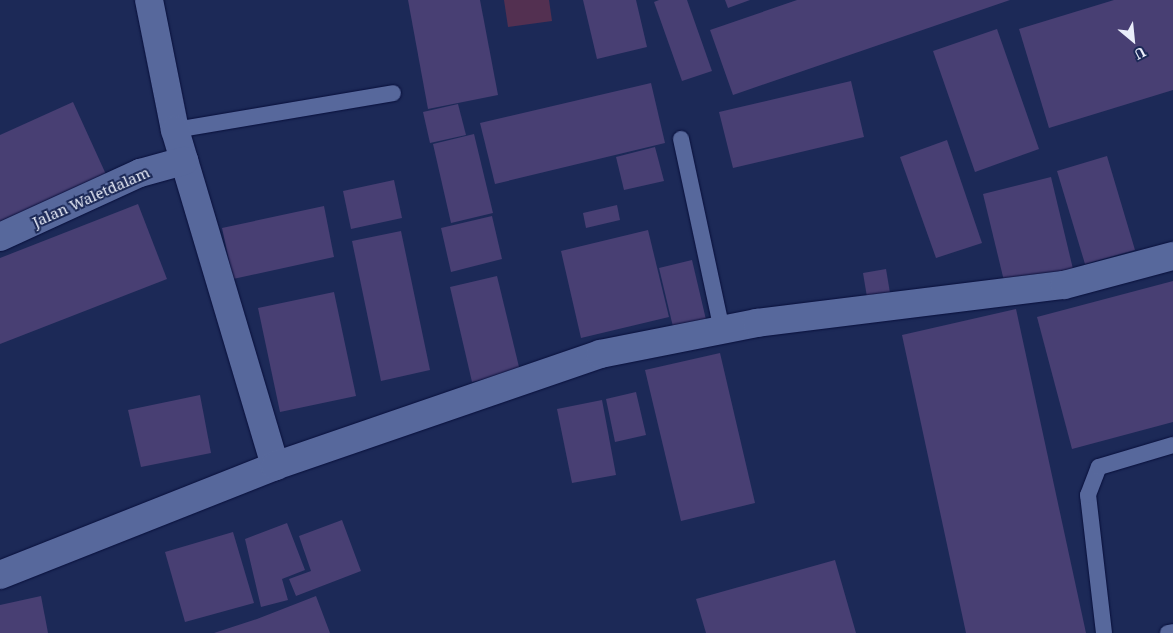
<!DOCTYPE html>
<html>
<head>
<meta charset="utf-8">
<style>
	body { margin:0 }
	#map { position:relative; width:1173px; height:633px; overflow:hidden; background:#1c2957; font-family:"Noto Serif",serif }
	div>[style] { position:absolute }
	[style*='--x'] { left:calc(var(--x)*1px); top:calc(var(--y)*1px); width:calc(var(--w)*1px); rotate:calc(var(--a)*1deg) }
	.green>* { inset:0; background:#533051 }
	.building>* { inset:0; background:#483f73 }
	.roads { filter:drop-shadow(0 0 1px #080f3b) drop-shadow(0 0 1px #080f3b) }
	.service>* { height:16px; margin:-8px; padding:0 8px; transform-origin:8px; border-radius:8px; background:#57689c }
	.minor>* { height:28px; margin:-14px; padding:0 14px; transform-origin:14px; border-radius:14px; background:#57689c }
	span { translate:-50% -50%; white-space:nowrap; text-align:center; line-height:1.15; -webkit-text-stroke:4px #1c2957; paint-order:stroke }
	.street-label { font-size:15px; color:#eaeefa }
	.north { position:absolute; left:1108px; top:15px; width:50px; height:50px; -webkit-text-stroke:4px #1c2957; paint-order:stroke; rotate:152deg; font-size:14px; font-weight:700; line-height:20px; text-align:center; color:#eaeefa }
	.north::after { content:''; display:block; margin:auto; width:18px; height:22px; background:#eaeefa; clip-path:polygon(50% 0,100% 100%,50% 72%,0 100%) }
</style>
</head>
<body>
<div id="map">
	<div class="green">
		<div style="clip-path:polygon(504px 0,549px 0,552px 21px,508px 27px)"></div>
	</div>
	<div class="building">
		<div style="clip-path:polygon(408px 0,480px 0,498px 95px,428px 109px)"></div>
		<div style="clip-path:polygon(583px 0,636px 0,647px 47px,597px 59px)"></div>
		<div style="clip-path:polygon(659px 0,687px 0,712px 71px,682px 81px,654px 2px)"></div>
		<div style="clip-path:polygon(725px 0,750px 0,728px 8px)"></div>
		<div style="clip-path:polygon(797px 0,1010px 0,733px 95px,710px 30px)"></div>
		<div style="clip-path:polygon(1114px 0,1173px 0,1173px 90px,1049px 128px,1019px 29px)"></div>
		<div style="clip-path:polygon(997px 29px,1039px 149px,975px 172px,933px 51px)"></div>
		<div style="clip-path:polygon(851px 81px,864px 137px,733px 168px,719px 112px)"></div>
		<div style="clip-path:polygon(651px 83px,665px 143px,495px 184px,480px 123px)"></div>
		<div style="clip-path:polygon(73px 102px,109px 181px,0 231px,0 135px)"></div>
		<div style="clip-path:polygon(458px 104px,466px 135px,430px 143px,423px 112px)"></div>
		<div style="clip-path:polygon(474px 134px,493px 213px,451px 223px,433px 144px)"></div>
		<div style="clip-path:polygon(947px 140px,982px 243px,936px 258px,900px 157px)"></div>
		<div style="clip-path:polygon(655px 147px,664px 181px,624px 190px,616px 157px)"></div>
		<div style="clip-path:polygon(1107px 156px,1135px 250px,1085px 264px,1057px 171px)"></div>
		<div style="clip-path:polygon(1051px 177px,1073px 269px,1005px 285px,983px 194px)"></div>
		<div style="clip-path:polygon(394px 180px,402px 218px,351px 229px,343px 191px)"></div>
		<div style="clip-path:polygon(138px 204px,167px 279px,0 344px,0 258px)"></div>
		<div style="clip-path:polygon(617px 205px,620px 220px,586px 228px,583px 213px)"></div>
		<div style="clip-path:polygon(324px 206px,334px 257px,233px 279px,222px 228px)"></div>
		<div style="clip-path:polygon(492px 216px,502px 259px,451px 272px,441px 228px)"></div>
		<div style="clip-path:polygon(648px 230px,669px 317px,581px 338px,561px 251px)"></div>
		<div style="clip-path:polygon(401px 231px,430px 370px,381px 381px,352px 241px)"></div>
		<div style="clip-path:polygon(692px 260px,707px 324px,674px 331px,659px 268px)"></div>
		<div style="clip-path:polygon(886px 269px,890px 293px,867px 297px,863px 273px)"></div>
		<div style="clip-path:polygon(497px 276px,520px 371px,472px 382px,450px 287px)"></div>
		<div style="clip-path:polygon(1173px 281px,1173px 422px,1072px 449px,1037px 317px)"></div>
		<div style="clip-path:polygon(334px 292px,356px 396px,280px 412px,258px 308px)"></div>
		<div style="clip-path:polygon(1016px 309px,1086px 633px,966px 633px,902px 335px)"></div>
		<div style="clip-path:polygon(720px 353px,755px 503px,681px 521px,645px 370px)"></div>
		<div style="clip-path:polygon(636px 392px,646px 435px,615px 442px,606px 399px)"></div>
		<div style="clip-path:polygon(200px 395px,211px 453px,141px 467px,128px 410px)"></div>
		<div style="clip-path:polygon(602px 400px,616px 475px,572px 483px,557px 409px)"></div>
		<div style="clip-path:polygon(342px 520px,361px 571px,296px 596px,289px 579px,311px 571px,299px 536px)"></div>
		<div style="clip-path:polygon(287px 523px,305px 570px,282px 579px,288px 600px,261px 607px,245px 539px)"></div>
		<div style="clip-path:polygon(233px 532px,254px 603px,185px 622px,165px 552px)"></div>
		<div style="clip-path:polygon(835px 560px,856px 633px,706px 633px,696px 599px)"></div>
		<div style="clip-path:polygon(41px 596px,48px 633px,0 633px,0 605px)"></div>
		<div style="clip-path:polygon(316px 596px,330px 633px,214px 633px,257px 619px)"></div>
	</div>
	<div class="roads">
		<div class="service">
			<div style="--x:175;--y:130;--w:221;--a:-9.6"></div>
			<div style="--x:681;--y:139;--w:195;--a:77.9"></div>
			<div style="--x:1104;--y:633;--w:139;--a:-96.6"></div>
			<div style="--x:1088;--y:495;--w:30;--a:-69"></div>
			<div style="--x:1099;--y:467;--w:77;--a:-16.6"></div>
			<div style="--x:1168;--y:633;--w:5;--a:-11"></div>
		</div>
		<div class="minor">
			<div style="--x:149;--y:0;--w:133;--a:78.7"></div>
			<div style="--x:175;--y:130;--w:351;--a:73.4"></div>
			<div style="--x:0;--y:237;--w:154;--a:-24.6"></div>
			<div style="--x:140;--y:173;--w:46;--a:-15.3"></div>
			<div style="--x:0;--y:575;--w:296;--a:-21.6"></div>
			<div style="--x:275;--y:466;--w:344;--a:-19"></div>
			<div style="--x:600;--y:354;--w:160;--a:-11.2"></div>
			<div style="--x:757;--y:323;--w:309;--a:-7.1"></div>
			<div style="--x:1064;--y:285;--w:113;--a:-14.9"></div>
		</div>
	</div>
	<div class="street-label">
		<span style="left:91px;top:197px;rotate:-24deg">Jalan Waletdalam</span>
	</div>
	<div class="north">U</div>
</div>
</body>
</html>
